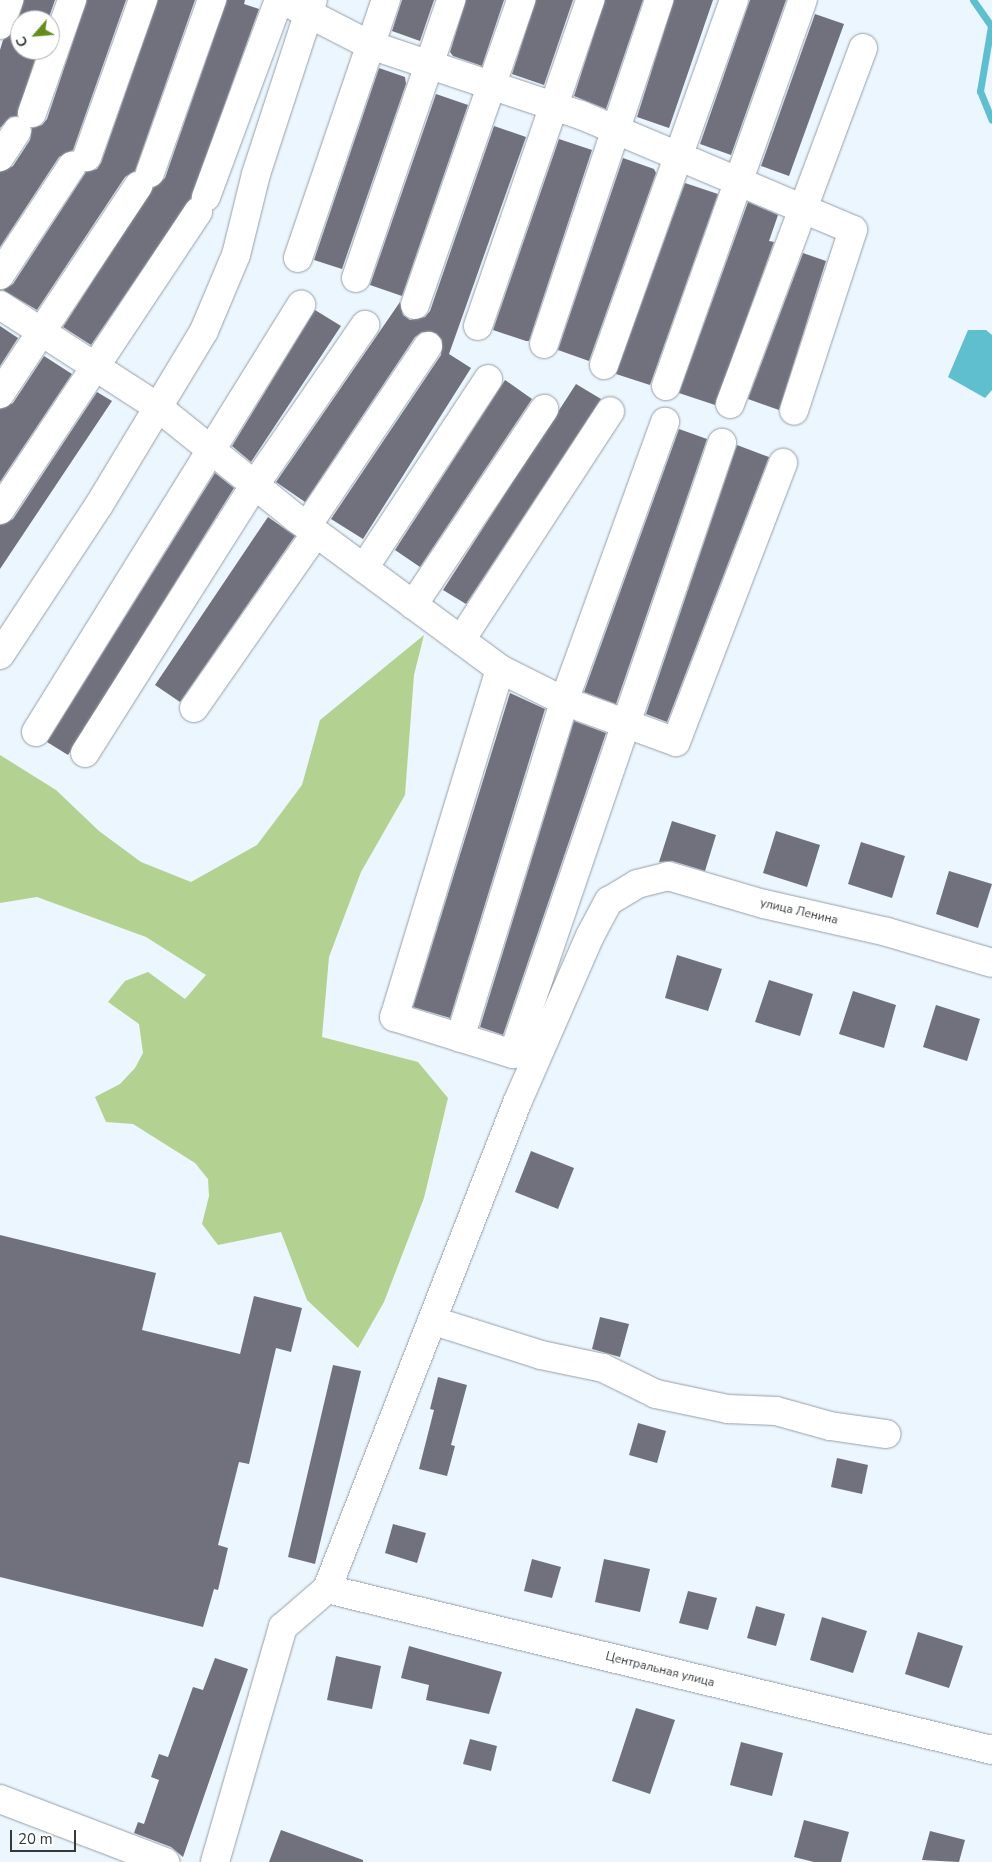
<!DOCTYPE html>
<html>
<head>
<meta charset="utf-8">
<style>
	body { margin:0 }
	#map { position:relative; width:992px; height:1862px; overflow:hidden; background:#ecf6ff; font-family:"Nunito Sans",sans-serif }
	div>[style] { position:absolute }
	[style*='--x'] { left:calc(var(--x)*1px); top:calc(var(--y)*1px); width:calc(var(--w)*1px); rotate:calc(var(--a)*1deg) }
	.green>* { inset:0; background:#b3d292 }
	.water>* { inset:0; background:#60bfcf }
	.stream>* { height:7px; margin:-3.5px; padding:0 3.5px; transform-origin:3.5px; border-radius:3.5px; background:#60bfcf }
	.building>* { inset:0; background:#70717c }
	.roads { filter:drop-shadow(0 0 1px #969fa8) drop-shadow(0 0 1px #969fa8) }
	.minor>* { height:28px; margin:-14px; padding:0 14px; transform-origin:14px; border-radius:14px; background:#fff }
	span { translate:-50% -50%; white-space:nowrap; text-align:center; line-height:1.15; -webkit-text-stroke:5px #fff; paint-order:stroke }
	.street-label { font-size:12px; color:#35393c }
	.north { position:absolute; left:10px; top:10px; width:50px; height:50px; box-sizing:border-box; background:#fff; border:1px solid #aeb0b1; border-radius:50%; rotate:243deg; font-size:14px; font-weight:700; line-height:20px; text-align:center; color:#35393c }
	.north::after { content:''; display:block; margin:auto; width:18px; height:22px; background:#638e1f; clip-path:polygon(50% 0,100% 100%,50% 72%,0 100%) }
	.scale { position:absolute; left:10px; top:1830px; width:66px; height:22px; box-sizing:border-box; border:2px solid #35393c; border-top:0; padding-left:6px; font-size:15px; line-height:18px; white-space:nowrap; color:#35393c; -webkit-text-stroke:4px #fff; paint-order:stroke }
</style>
</head>
<body>
<div id="map">
	<div class="green">
		<div style="clip-path:polygon(424px 635px,414px 675px,405px 795px,361px 872px,329px 957px,322px 1037px,418px 1062px,448px 1098px,424px 1198px,384px 1302px,358px 1348px,307px 1300px,281px 1232px,218px 1245px,202px 1224px,209px 1196px,208px 1179px,195px 1163px,133px 1124px,106px 1122px,95px 1097px,120px 1084px,135px 1068px,143px 1053px,139px 1024px,108px 1002px,125px 981px,148px 972px,185px 999px,206px 975px,146px 937px,37px 897px,0 903px,0 755px,56px 790px,99px 831px,141px 862px,191px 882px,257px 845px,302px 785px,320px 720px)"></div>
	</div>
	<div class="water">
		<div style="clip-path:polygon(968px 330px,986px 330px,992px 335px,992px 390px,985px 398px,948px 377px)"></div>
	</div>
	<div class="stream">
		<div style="--x:973;--y:0;--w:32;--a:55"></div>
		<div style="--x:991;--y:26;--w:66;--a:99.6"></div>
		<div style="--x:980;--y:91;--w:31;--a:68"></div>
	</div>
	<div class="building">
		<div style="clip-path:polygon(24px 0,55px 0,48px 20px,20px 20px,20px 50px,38px 50px,17px 116px,10px 117px,0 128px,0 50px,3px 40px,15px 30px)"></div>
		<div style="clip-path:polygon(87px 0,126px 0,73px 150px,59px 157px,0 247px,0 172px,13px 166px,30px 140px,32px 128px,42px 125px,47px 119px)"></div>
		<div style="clip-path:polygon(158px 0,195px 0,135px 171px,125px 177px,37px 310px,3px 290px,13px 284px,86px 172px,97px 169px,101px 163px)"></div>
		<div style="clip-path:polygon(227px 0,245px 0,244px 4px,259px 9px,191px 198px,91px 345px,63px 327px,153px 188px,165px 178px)"></div>
		<div style="clip-path:polygon(402px 0,434px 0,420px 41px,392px 31px)"></div>
		<div style="clip-path:polygon(466px 0,504px 0,482px 66px,453px 56px,450px 52px)"></div>
		<div style="clip-path:polygon(536px 0,573px 0,544px 85px,512px 74px)"></div>
		<div style="clip-path:polygon(605px 0,643px 0,606px 109px,574px 96px)"></div>
		<div style="clip-path:polygon(674px 0,713px 0,669px 128px,637px 117px)"></div>
		<div style="clip-path:polygon(750px 0,786px 0,731px 155px,700px 144px)"></div>
		<div style="clip-path:polygon(815px 14px,844px 24px,789px 176px,761px 166px)"></div>
		<div style="clip-path:polygon(379px 68px,405px 77px,406px 84px,342px 269px,314px 260px)"></div>
		<div style="clip-path:polygon(436px 94px,468px 105px,402px 296px,370px 285px)"></div>
		<div style="clip-path:polygon(494px 126px,526px 137px,449px 354px,471px 368px,363px 539px,331px 519px,441px 355px,442px 340px,436px 333px,422px 332px,415px 337px,305px 502px,276px 482px,400px 302px,403px 315px,410px 320px,425px 317px,430px 311px)"></div>
		<div style="clip-path:polygon(559px 139px,592px 150px,529px 341px,526px 341px,493px 330px)"></div>
		<div style="clip-path:polygon(623px 158px,654px 169px,656px 173px,589px 361px,558px 350px)"></div>
		<div style="clip-path:polygon(685px 183px,718px 194px,650px 385px,616px 374px)"></div>
		<div style="clip-path:polygon(748px 202px,778px 215px,769px 241px,774px 242px,715px 405px,679px 393px)"></div>
		<div style="clip-path:polygon(803px 253px,826px 261px,779px 410px,748px 399px)"></div>
		<div style="clip-path:polygon(315px 310px,341px 326px,251px 462px,232px 446px)"></div>
		<div style="clip-path:polygon(0 326px,18px 338px,0 366px)"></div>
		<div style="clip-path:polygon(44px 356px,72px 374px,0 482px,0 409px,13px 403px)"></div>
		<div style="clip-path:polygon(505px 380px,532px 399px,420px 567px,395px 550px)"></div>
		<div style="clip-path:polygon(576px 384px,601px 399px,466px 604px,443px 590px)"></div>
		<div style="clip-path:polygon(97px 392px,112px 401px,0 569px,0 525px,13px 519px)"></div>
		<div style="clip-path:polygon(679px 429px,707px 439px,616px 704px,584px 692px)"></div>
		<div style="clip-path:polygon(737px 445px,769px 457px,667px 722px,646px 714px)"></div>
		<div style="clip-path:polygon(215px 473px,234px 488px,68px 755px,47px 742px)"></div>
		<div style="clip-path:polygon(268px 517px,295px 536px,180px 702px,155px 685px)"></div>
		<div style="clip-path:polygon(510px 693px,545px 709px,450px 1018px,413px 1007px)"></div>
		<div style="clip-path:polygon(574px 721px,606px 733px,503px 1035px,480px 1027px)"></div>
		<div style="clip-path:polygon(672px 821px,716px 835px,705px 871px,672px 861px,659px 862px)"></div>
		<div style="clip-path:polygon(776px 831px,820px 845px,807px 887px,763px 873px)"></div>
		<div style="clip-path:polygon(861px 842px,905px 856px,892px 898px,848px 884px)"></div>
		<div style="clip-path:polygon(949px 871px,992px 884px,978px 928px,936px 914px)"></div>
		<div style="clip-path:polygon(677px 955px,722px 969px,708px 1011px,665px 998px)"></div>
		<div style="clip-path:polygon(769px 980px,813px 994px,800px 1036px,755px 1022px)"></div>
		<div style="clip-path:polygon(853px 991px,896px 1005px,884px 1048px,839px 1034px)"></div>
		<div style="clip-path:polygon(936px 1005px,980px 1019px,967px 1061px,923px 1047px)"></div>
		<div style="clip-path:polygon(531px 1151px,574px 1168px,558px 1209px,515px 1192px)"></div>
		<div style="clip-path:polygon(0 1235px,156px 1273px,142px 1330px,240px 1354px,254px 1296px,302px 1308px,291px 1352px,276px 1348px,249px 1464px,239px 1462px,218px 1545px,228px 1548px,218px 1590px,214px 1589px,203px 1627px,0 1577px)"></div>
		<div style="clip-path:polygon(600px 1317px,629px 1324px,620px 1357px,592px 1349px)"></div>
		<div style="clip-path:polygon(333px 1365px,361px 1371px,315px 1564px,288px 1557px)"></div>
		<div style="clip-path:polygon(438px 1377px,467px 1385px,451px 1445px,455px 1446px,447px 1476px,419px 1469px,434px 1410px,430px 1409px)"></div>
		<div style="clip-path:polygon(638px 1423px,666px 1431px,657px 1463px,629px 1455px)"></div>
		<div style="clip-path:polygon(837px 1458px,868px 1465px,862px 1494px,831px 1487px)"></div>
		<div style="clip-path:polygon(393px 1524px,426px 1533px,417px 1563px,385px 1553px)"></div>
		<div style="clip-path:polygon(532px 1559px,561px 1567px,552px 1598px,524px 1591px)"></div>
		<div style="clip-path:polygon(604px 1559px,650px 1569px,640px 1612px,595px 1602px)"></div>
		<div style="clip-path:polygon(688px 1591px,717px 1598px,708px 1630px,679px 1623px)"></div>
		<div style="clip-path:polygon(756px 1606px,785px 1614px,776px 1646px,747px 1638px)"></div>
		<div style="clip-path:polygon(822px 1617px,867px 1631px,853px 1673px,810px 1660px)"></div>
		<div style="clip-path:polygon(918px 1632px,963px 1646px,949px 1688px,905px 1674px)"></div>
		<div style="clip-path:polygon(409px 1646px,502px 1672px,489px 1714px,426px 1700px,429px 1685px,401px 1678px)"></div>
		<div style="clip-path:polygon(336px 1656px,381px 1666px,372px 1709px,327px 1700px)"></div>
		<div style="clip-path:polygon(215px 1658px,248px 1669px,183px 1857px,171px 1847px,134px 1833px,138px 1822px,144px 1824px,159px 1780px,151px 1777px,159px 1754px,168px 1757px,193px 1687px,203px 1690px)"></div>
		<div style="clip-path:polygon(636px 1708px,675px 1720px,650px 1794px,612px 1781px)"></div>
		<div style="clip-path:polygon(470px 1739px,497px 1746px,491px 1771px,463px 1764px)"></div>
		<div style="clip-path:polygon(741px 1742px,783px 1753px,772px 1796px,730px 1785px)"></div>
		<div style="clip-path:polygon(804px 1820px,849px 1832px,841px 1862px,814px 1862px,794px 1857px)"></div>
		<div style="clip-path:polygon(281px 1830px,363px 1860px,363px 1862px,269px 1862px)"></div>
		<div style="clip-path:polygon(930px 1831px,965px 1840px,959px 1862px,922px 1860px)"></div>
	</div>
	<div class="roads">
		<div class="minor">
			<div style="--x:282;--y:0;--w:99;--a:27.1"></div>
			<div style="--x:370;--y:45;--w:222;--a:18.4"></div>
			<div style="--x:581;--y:115;--w:295;--a:22.9"></div>
			<div style="--x:853;--y:230;--w:190;--a:108.1"></div>
			<div style="--x:0;--y:25;--w:27;--a:-70"></div>
			<div style="--x:32;--y:113;--w:120;--a:-70.5"></div>
			<div style="--x:0;--y:157;--w:31;--a:-57"></div>
			<div style="--x:87;--y:157;--w:167;--a:-70.4"></div>
			<div style="--x:150;--y:173;--w:184;--a:-70.3"></div>
			<div style="--x:206;--y:197;--w:210;--a:-69.7"></div>
			<div style="--x:298;--y:258;--w:273;--a:-71.2"></div>
			<div style="--x:0;--y:275;--w:131;--a:-56.6"></div>
			<div style="--x:356;--y:278;--w:294;--a:-71.1"></div>
			<div style="--x:0;--y:305;--w:189;--a:32.9"></div>
			<div style="--x:159;--y:408;--w:176;--a:38.8"></div>
			<div style="--x:296;--y:518;--w:254;--a:36.5"></div>
			<div style="--x:500;--y:669;--w:72;--a:26.6"></div>
			<div style="--x:564;--y:701;--w:119;--a:20.1"></div>
			<div style="--x:676;--y:742;--w:299;--a:-69"></div>
			<div style="--x:415;--y:305;--w:323;--a:-70.8"></div>
			<div style="--x:478;--y:326;--w:345;--a:-71"></div>
			<div style="--x:544;--y:344;--w:363;--a:-71.5"></div>
			<div style="--x:604;--y:365;--w:387;--a:-70.4"></div>
			<div style="--x:666;--y:386;--w:410;--a:-70.5"></div>
			<div style="--x:0;--y:394;--w:250;--a:-56.4"></div>
			<div style="--x:730;--y:404;--w:380;--a:-69.5"></div>
			<div style="--x:0;--y:510;--w:358;--a:-56.4"></div>
			<div style="--x:307;--y:526;--w:217;--a:-56.1"></div>
			<div style="--x:364;--y:568;--w:226;--a:-56.7"></div>
			<div style="--x:413;--y:605;--w:236;--a:-56.2"></div>
			<div style="--x:461;--y:640;--w:273;--a:-56.9"></div>
			<div style="--x:0;--y:655;--w:180;--a:-56.6"></div>
			<div style="--x:99;--y:505;--w:203;--a:-58.9"></div>
			<div style="--x:204;--y:331;--w:82;--a:-67.2"></div>
			<div style="--x:236;--y:255;--w:83;--a:-76.1"></div>
			<div style="--x:256;--y:174;--w:183;--a:-71.9"></div>
			<div style="--x:500;--y:669;--w:364;--a:106.9"></div>
			<div style="--x:394;--y:1017;--w:125;--a:17.3"></div>
			<div style="--x:513;--y:1054;--w:646;--a:-71.12"></div>
			<div style="--x:194;--y:708;--w:213;--a:-55.1"></div>
			<div style="--x:36;--y:732;--w:503;--a:-58.18"></div>
			<div style="--x:85;--y:753;--w:316;--a:-57.7"></div>
			<div style="--x:254;--y:486;--w:196;--a:-55.4"></div>
			<div style="--x:460;--y:1038;--w:353;--a:-72.8"></div>
			<div style="--x:564;--y:701;--w:297;--a:-70.1"></div>
			<div style="--x:434;--y:1321;--w:112;--a:17.6"></div>
			<div style="--x:541;--y:1355;--w:63;--a:11.8"></div>
			<div style="--x:603;--y:1368;--w:59;--a:26.1"></div>
			<div style="--x:656;--y:1394;--w:74;--a:11.8"></div>
			<div style="--x:728;--y:1409;--w:48;--a:2.4"></div>
			<div style="--x:776;--y:1411;--w:56;--a:15.5"></div>
			<div style="--x:830;--y:1426;--w:57;--a:8.1"></div>
			<div style="--x:327;--y:1589;--w:684;--a:13.61"></div>
			<div style="--x:0;--y:1799;--w:177;--a:20.9"></div>
			<div style="--x:215;--y:1862;--w:245;--a:-73.9"></div>
			<div style="--x:283;--y:1627;--w:58;--a:-40.8"></div>
			<div style="--x:327;--y:1589;--w:522;--a:-68.65"></div>
			<div style="--x:517;--y:1103;--w:182;--a:-66.4"></div>
			<div style="--x:590;--y:936;--w:40;--a:-62"></div>
			<div style="--x:609;--y:901;--w:33;--a:-31"></div>
			<div style="--x:637;--y:884;--w:32;--a:-14"></div>
			<div style="--x:668;--y:876;--w:100;--a:16.3"></div>
			<div style="--x:764;--y:904;--w:126;--a:12.8"></div>
			<div style="--x:887;--y:932;--w:109;--a:16.4"></div>
		</div>
	</div>
	<div class="street-label">
		<span style="left:799px;top:912px;rotate:13deg">улица Ленина</span>
		<span style="left:660px;top:1670px;rotate:14deg">Центральная улица</span>
	</div>
	<div class="north">С</div>
	<div class="scale">20 m</div>
</div>
</body>
</html>
